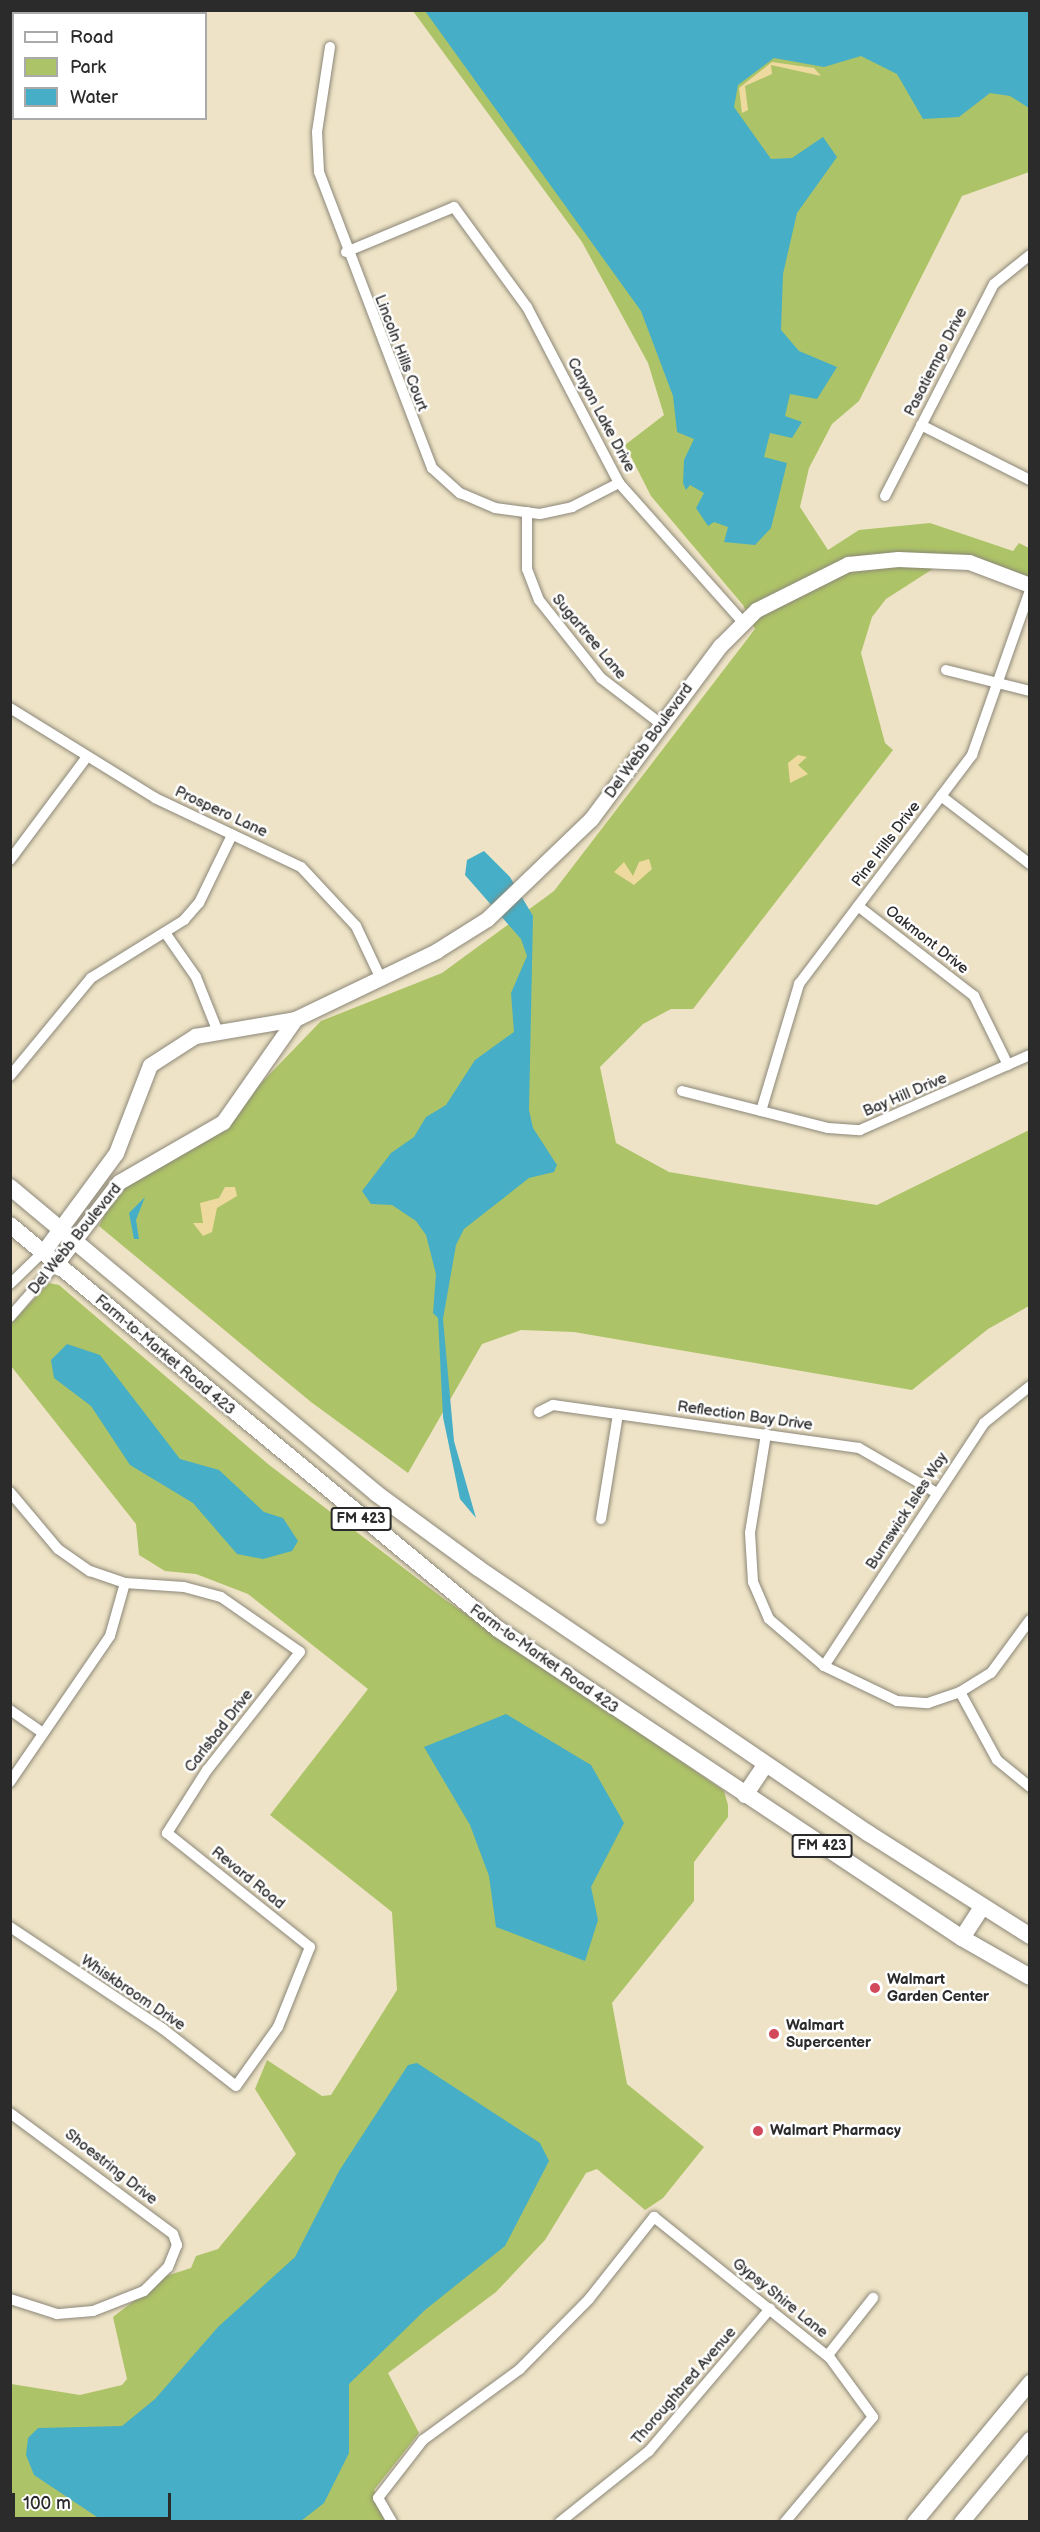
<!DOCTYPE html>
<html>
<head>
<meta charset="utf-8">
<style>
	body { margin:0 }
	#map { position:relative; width:1040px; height:2532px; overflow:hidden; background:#eee3c6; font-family:"Balsamiq Sans",sans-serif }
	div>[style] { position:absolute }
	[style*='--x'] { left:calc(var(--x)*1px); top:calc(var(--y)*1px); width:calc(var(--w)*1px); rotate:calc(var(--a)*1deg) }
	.green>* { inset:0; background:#adc367 }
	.sand>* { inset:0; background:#eeda9e }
	.water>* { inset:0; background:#46aec6 }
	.roads { filter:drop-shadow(0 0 2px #8c8778) drop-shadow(0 0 2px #8c8778) }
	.street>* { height:10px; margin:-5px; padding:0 5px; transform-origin:5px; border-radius:5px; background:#fff }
	.secondary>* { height:15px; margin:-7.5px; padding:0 7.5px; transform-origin:7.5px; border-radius:7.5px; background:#fff }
	.primary>* { height:16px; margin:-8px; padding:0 8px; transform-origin:8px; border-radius:8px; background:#fff }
	.dots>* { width:16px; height:16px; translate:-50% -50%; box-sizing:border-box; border:3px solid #fff; border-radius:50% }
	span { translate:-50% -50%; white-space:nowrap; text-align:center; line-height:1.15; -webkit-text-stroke:5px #fff; paint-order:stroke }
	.shield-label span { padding:2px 4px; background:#fff; border:2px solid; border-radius:4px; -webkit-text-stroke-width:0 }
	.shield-label { font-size:14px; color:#2b2b2b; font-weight:700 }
	.street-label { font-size:15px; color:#2b2b2b }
	.poi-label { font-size:15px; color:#2b2b2b; font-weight:700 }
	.left { translate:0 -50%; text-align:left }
	.frame { position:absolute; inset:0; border:12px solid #2b2b2b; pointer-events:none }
	.legend { position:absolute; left:12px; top:12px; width:195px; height:108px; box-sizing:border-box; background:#fff; border:2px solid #aaa; margin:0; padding:8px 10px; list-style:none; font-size:18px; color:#2b2b2b }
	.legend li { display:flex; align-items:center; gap:12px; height:30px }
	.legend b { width:30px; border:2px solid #aaa }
	.scale { position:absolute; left:12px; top:2493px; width:159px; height:27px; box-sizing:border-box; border:3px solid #2b2b2b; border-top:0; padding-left:8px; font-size:18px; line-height:21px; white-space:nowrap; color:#2b2b2b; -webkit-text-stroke:4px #fff; paint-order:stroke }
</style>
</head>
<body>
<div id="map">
	<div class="green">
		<div style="clip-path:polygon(413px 11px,1029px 11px,1029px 172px,962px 196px,859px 401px,832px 424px,809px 468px,800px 507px,828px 550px,859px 530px,930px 523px,1013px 551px,1019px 543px,1029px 548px,1029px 591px,1001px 577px,942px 563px,886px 599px,872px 617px,861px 653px,885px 743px,893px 750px,693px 1009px,671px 1009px,643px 1024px,600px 1067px,616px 1143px,669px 1172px,752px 1186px,877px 1205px,1029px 1130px,1029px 1306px,988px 1329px,912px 1390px,574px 1332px,521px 1330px,482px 1344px,408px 1473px,311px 1402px,99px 1226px,118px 1189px,243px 1102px,321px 1021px,442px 973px,554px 891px,755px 629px,743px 605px,651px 496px,625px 445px,664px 415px,648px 363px,582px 242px)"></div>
		<div style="clip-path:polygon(49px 1283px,59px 1285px,268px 1464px,444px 1599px,724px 1791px,728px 1805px,728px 1817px,694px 1862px,694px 1901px,612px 2003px,627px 2084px,704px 2147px,663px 2198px,645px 2210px,597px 2169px,586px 2173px,545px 2240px,496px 2292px,388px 2373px,419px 2433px,374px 2490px,389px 2521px,11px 2521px,11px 2384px,80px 2395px,122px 2385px,127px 2379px,113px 2317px,166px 2276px,191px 2268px,196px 2256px,218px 2249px,296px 2154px,255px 2089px,267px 2060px,322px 2096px,331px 2095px,397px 1990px,392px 1912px,270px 1815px,368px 1689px,248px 1594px,196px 1574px,165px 1571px,139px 1555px,136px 1524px,11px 1366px,11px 1324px)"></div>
	</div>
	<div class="sand">
		<div style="clip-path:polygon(772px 62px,814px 68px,821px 76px,771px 65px,772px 74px,745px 86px,748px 110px,742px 113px,739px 88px)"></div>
		<div style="clip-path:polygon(798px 755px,807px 757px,798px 765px,808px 774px,790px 783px,788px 763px)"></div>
		<div style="clip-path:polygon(649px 859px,652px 869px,634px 885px,614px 872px,624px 862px,633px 876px,639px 862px)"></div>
		<div style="clip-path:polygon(225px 1187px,235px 1187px,237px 1196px,217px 1208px,212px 1232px,203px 1236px,193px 1223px,203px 1223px,200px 1203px,219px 1198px)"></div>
	</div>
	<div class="water">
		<div style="clip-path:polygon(425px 11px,1029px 12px,1029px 108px,1010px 96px,990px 93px,959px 117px,923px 119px,897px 74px,861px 56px,824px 67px,774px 58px,738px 85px,734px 107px,771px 159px,792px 158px,823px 137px,837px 157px,797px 213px,783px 274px,781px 330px,799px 351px,837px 367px,817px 399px,790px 394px,785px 416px,802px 422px,792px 438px,770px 433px,764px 457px,787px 463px,771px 528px,755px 545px,724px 542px,728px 527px,714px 522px,708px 526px,696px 508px,704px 493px,690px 485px,686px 490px,683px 483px,684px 460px,694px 439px,677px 432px,673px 396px,641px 311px)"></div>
		<div style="clip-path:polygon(484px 851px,510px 877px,533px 916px,529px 1110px,533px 1128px,557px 1165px,554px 1172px,529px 1178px,464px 1229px,456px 1245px,443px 1319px,454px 1441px,476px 1518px,460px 1499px,443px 1417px,438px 1318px,433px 1313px,436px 1274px,426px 1235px,416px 1221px,392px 1205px,371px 1204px,362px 1191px,391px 1153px,414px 1137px,426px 1117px,446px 1105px,475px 1060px,514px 1032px,511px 993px,527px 956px,521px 939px,465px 875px,467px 860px)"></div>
		<div style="clip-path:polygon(145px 1197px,136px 1220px,139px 1239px,134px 1239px,129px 1213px)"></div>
		<div style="clip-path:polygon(67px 1344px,100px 1355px,180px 1459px,219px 1470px,264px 1512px,283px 1518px,298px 1541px,292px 1551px,263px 1559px,237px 1554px,193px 1503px,130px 1465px,91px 1406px,54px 1378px,51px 1360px)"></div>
		<div style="clip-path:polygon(506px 1714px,591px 1765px,624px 1823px,591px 1887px,598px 1920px,585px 1961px,496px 1927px,489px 1876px,470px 1825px,424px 1747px)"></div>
		<div style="clip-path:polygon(417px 2063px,540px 2143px,549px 2161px,505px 2246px,425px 2310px,349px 2384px,349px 2453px,324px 2503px,301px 2521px,103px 2521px,34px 2475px,26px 2455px,28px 2438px,38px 2428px,122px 2426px,155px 2399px,218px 2327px,295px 2257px,339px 2171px,408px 2065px)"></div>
	</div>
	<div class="roads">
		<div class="street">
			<div style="--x:330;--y:47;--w:86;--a:98.7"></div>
			<div style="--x:317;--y:132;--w:40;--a:87.1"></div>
			<div style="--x:319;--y:172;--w:317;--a:69.1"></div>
			<div style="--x:432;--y:468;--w:38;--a:42"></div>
			<div style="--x:460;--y:493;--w:38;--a:23"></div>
			<div style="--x:495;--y:508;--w:45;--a:7.6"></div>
			<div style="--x:540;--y:514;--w:33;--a:-12"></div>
			<div style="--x:572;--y:507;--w:53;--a:-27.1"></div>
			<div style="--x:346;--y:252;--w:117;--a:-22.6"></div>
			<div style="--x:454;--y:207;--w:124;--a:53.9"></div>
			<div style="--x:527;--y:307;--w:199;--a:62.4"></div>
			<div style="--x:619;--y:483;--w:186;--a:48.3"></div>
			<div style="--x:921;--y:425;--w:122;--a:26.8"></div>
			<div style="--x:885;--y:496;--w:238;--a:-62.8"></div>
			<div style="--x:994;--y:284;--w:46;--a:-38.9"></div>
			<div style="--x:527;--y:512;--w:57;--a:90"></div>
			<div style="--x:527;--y:569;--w:33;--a:69"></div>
			<div style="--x:539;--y:600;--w:100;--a:51.5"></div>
			<div style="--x:601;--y:678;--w:76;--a:37.5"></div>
			<div style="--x:946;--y:670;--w:87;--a:14"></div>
			<div style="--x:10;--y:708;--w:171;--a:31.8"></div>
			<div style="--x:155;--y:798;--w:161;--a:25.3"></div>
			<div style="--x:301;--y:867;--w:81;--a:47"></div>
			<div style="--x:356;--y:926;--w:59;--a:64.7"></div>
			<div style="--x:941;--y:796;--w:112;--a:37.4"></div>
			<div style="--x:10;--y:860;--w:127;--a:-53.3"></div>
			<div style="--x:858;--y:906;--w:147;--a:37.8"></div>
			<div style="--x:974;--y:996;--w:77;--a:63.8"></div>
			<div style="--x:166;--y:934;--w:52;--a:55.1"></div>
			<div style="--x:196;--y:977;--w:59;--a:68.2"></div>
			<div style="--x:10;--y:1076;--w:127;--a:-50.4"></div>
			<div style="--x:91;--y:978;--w:110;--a:-31.9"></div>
			<div style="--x:184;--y:920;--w:23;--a:-49"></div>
			<div style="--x:199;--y:903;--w:76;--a:-64.1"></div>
			<div style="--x:682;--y:1091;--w:151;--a:14.2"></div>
			<div style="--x:828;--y:1128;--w:32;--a:4"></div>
			<div style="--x:860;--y:1130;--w:186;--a:-23.8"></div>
			<div style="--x:761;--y:1111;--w:133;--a:-73.3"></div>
			<div style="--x:799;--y:984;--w:287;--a:-52.9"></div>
			<div style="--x:972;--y:755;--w:175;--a:-70.6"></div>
			<div style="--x:10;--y:1284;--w:46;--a:-44.1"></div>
			<div style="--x:10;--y:1317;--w:70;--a:-49"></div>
			<div style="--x:539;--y:1412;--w:16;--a:-27"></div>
			<div style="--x:553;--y:1405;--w:309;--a:8"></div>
			<div style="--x:859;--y:1448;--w:90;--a:30"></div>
			<div style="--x:766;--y:1434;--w:100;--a:99.2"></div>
			<div style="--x:750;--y:1533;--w:49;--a:86.5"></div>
			<div style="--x:753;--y:1582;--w:40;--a:66.6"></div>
			<div style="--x:769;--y:1619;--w:72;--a:40.5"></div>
			<div style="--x:824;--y:1666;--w:81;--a:25.6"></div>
			<div style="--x:897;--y:1701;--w:31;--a:4"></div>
			<div style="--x:928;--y:1703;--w:34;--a:-19"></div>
			<div style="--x:960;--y:1692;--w:36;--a:-32"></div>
			<div style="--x:991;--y:1673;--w:66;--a:-53.7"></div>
			<div style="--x:10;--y:1492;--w:75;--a:49.9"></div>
			<div style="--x:58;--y:1549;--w:39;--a:35"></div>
			<div style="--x:90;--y:1571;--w:37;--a:19"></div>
			<div style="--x:125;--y:1583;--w:59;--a:3.9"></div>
			<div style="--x:184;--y:1587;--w:38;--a:15"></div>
			<div style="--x:221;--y:1597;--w:96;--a:34.8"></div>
			<div style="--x:300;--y:1652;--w:150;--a:128.2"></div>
			<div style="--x:207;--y:1770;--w:75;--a:122.4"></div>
			<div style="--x:167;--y:1833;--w:183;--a:38.6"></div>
			<div style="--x:310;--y:1947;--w:86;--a:111.8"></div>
			<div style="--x:278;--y:2027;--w:72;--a:125.4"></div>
			<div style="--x:236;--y:2086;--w:93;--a:-142"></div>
			<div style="--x:163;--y:2029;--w:184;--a:-146.3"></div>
			<div style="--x:601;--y:1519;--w:106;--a:-80.8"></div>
			<div style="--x:824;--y:1666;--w:291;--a:-56.6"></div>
			<div style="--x:984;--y:1423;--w:59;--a:-38.8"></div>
			<div style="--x:960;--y:1692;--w:77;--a:61.4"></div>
			<div style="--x:997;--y:1760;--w:43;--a:39.3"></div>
			<div style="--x:10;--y:1710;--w:40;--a:34.9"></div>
			<div style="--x:10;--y:1782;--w:177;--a:-55.6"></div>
			<div style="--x:110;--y:1636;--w:55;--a:-74.2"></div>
			<div style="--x:10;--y:2113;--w:203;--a:36.6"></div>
			<div style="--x:173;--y:2234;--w:12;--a:70"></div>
			<div style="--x:177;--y:2245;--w:24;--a:112"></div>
			<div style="--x:168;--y:2267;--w:34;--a:135"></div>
			<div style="--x:144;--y:2291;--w:55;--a:158.6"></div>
			<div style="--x:93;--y:2311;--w:36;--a:175"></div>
			<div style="--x:57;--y:2314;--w:49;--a:-162.3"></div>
			<div style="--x:828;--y:2355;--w:73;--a:-51.7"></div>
			<div style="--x:392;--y:2522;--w:28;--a:-120"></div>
			<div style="--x:378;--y:2498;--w:73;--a:-52.2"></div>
			<div style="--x:423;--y:2440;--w:120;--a:-36.2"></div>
			<div style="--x:520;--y:2369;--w:98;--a:-45.4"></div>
			<div style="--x:589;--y:2299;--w:105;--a:-51.6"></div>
			<div style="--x:654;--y:2217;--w:226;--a:38.7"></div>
			<div style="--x:830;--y:2358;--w:73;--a:53.9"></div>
			<div style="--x:873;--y:2417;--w:137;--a:130"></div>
			<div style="--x:560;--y:2522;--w:114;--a:-38.6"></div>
			<div style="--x:649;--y:2451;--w:187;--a:-49.6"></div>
		</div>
		<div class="secondary">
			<div style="--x:43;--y:1252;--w:123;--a:-53.6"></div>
			<div style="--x:116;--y:1153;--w:94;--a:-68.9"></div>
			<div style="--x:150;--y:1065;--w:54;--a:-32.8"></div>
			<div style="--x:195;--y:1036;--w:101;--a:-9.6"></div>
			<div style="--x:295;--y:1019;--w:157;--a:-25.7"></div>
			<div style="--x:436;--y:951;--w:60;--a:-32.1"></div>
			<div style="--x:487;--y:919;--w:144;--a:-43.9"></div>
			<div style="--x:591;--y:819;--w:216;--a:-53.3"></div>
			<div style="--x:720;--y:646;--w:51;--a:-45"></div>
			<div style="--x:756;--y:610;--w:103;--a:-26.6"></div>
			<div style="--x:848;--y:564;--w:50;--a:-5.7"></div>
			<div style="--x:898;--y:559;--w:71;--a:2.4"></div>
			<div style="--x:969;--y:562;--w:65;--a:20.7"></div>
			<div style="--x:56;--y:1264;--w:103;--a:-52.5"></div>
			<div style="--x:119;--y:1182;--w:120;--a:-30"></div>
			<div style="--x:223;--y:1122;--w:126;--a:-55"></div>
			<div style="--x:914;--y:2522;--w:182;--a:-50.4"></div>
			<div style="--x:961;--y:2522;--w:108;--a:-50.3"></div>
		</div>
		<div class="primary">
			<div style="--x:10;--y:1187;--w:478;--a:39.9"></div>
			<div style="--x:377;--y:1494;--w:125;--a:36.2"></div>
			<div style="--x:478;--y:1568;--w:472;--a:34.2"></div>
			<div style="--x:868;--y:1833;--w:192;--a:32.4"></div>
			<div style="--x:10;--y:1225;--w:634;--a:39.62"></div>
			<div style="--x:498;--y:1629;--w:557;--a:33.66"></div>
			<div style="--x:962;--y:1938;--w:78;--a:29.8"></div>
			<div style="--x:745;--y:1795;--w:37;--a:-56"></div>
			<div style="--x:962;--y:1938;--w:37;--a:-57"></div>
		</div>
	</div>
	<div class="dots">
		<div style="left:875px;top:1988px;background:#d1495b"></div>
		<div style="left:774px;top:2034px;background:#d1495b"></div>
		<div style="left:758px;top:2131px;background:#d1495b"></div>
	</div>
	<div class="shield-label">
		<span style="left:361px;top:1519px">FM 423</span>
		<span style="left:822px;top:1846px">FM 423</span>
	</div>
	<div class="street-label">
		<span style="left:401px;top:353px;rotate:69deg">Lincoln Hills Court</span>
		<span style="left:936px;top:362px;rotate:-63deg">Pasatiempo Drive</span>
		<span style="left:601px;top:415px;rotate:62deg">Canyon Lake Drive</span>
		<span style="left:589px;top:637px;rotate:50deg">Sugartree Lane</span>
		<span style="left:649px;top:741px;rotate:-54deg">Del Webb Boulevard</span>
		<span style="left:221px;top:812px;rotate:25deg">Prospero Lane</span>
		<span style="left:886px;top:844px;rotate:-53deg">Pine Hills Drive</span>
		<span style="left:927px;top:940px;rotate:38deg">Oakmont Drive</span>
		<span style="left:905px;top:1095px;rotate:-23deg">Bay Hill Drive</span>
		<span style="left:75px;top:1239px;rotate:-51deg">Del Webb Boulevard</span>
		<span style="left:165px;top:1355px;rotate:40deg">Farm-to-Market Road 423</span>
		<span style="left:745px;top:1416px;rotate:8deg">Reflection Bay Drive</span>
		<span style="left:907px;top:1511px;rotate:-57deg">Burnswick Isles Way</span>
		<span style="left:544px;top:1659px;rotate:35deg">Farm-to-Market Road 423</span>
		<span style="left:219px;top:1731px;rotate:-52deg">Carlsbad Drive</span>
		<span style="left:248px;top:1878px;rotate:39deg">Revard Road</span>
		<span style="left:133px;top:1993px;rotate:34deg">Whiskbroom Drive</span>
		<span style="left:111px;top:2167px;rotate:38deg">Shoestring Drive</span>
		<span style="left:780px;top:2298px;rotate:39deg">Gypsy Shire Lane</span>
		<span style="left:684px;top:2386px;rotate:-49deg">Thoroughbred Avenue</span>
	</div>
	<div class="poi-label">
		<span class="left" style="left:887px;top:1988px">Walmart<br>Garden Center</span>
		<span class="left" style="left:786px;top:2034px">Walmart<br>Supercenter</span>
		<span class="left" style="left:770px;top:2131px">Walmart Pharmacy</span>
	</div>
	<div class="frame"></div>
	<ul class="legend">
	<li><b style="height:8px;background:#fff"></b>Road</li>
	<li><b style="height:16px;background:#adc367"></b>Park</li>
	<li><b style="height:16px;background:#46aec6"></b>Water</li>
	</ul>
	<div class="scale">100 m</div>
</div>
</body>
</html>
